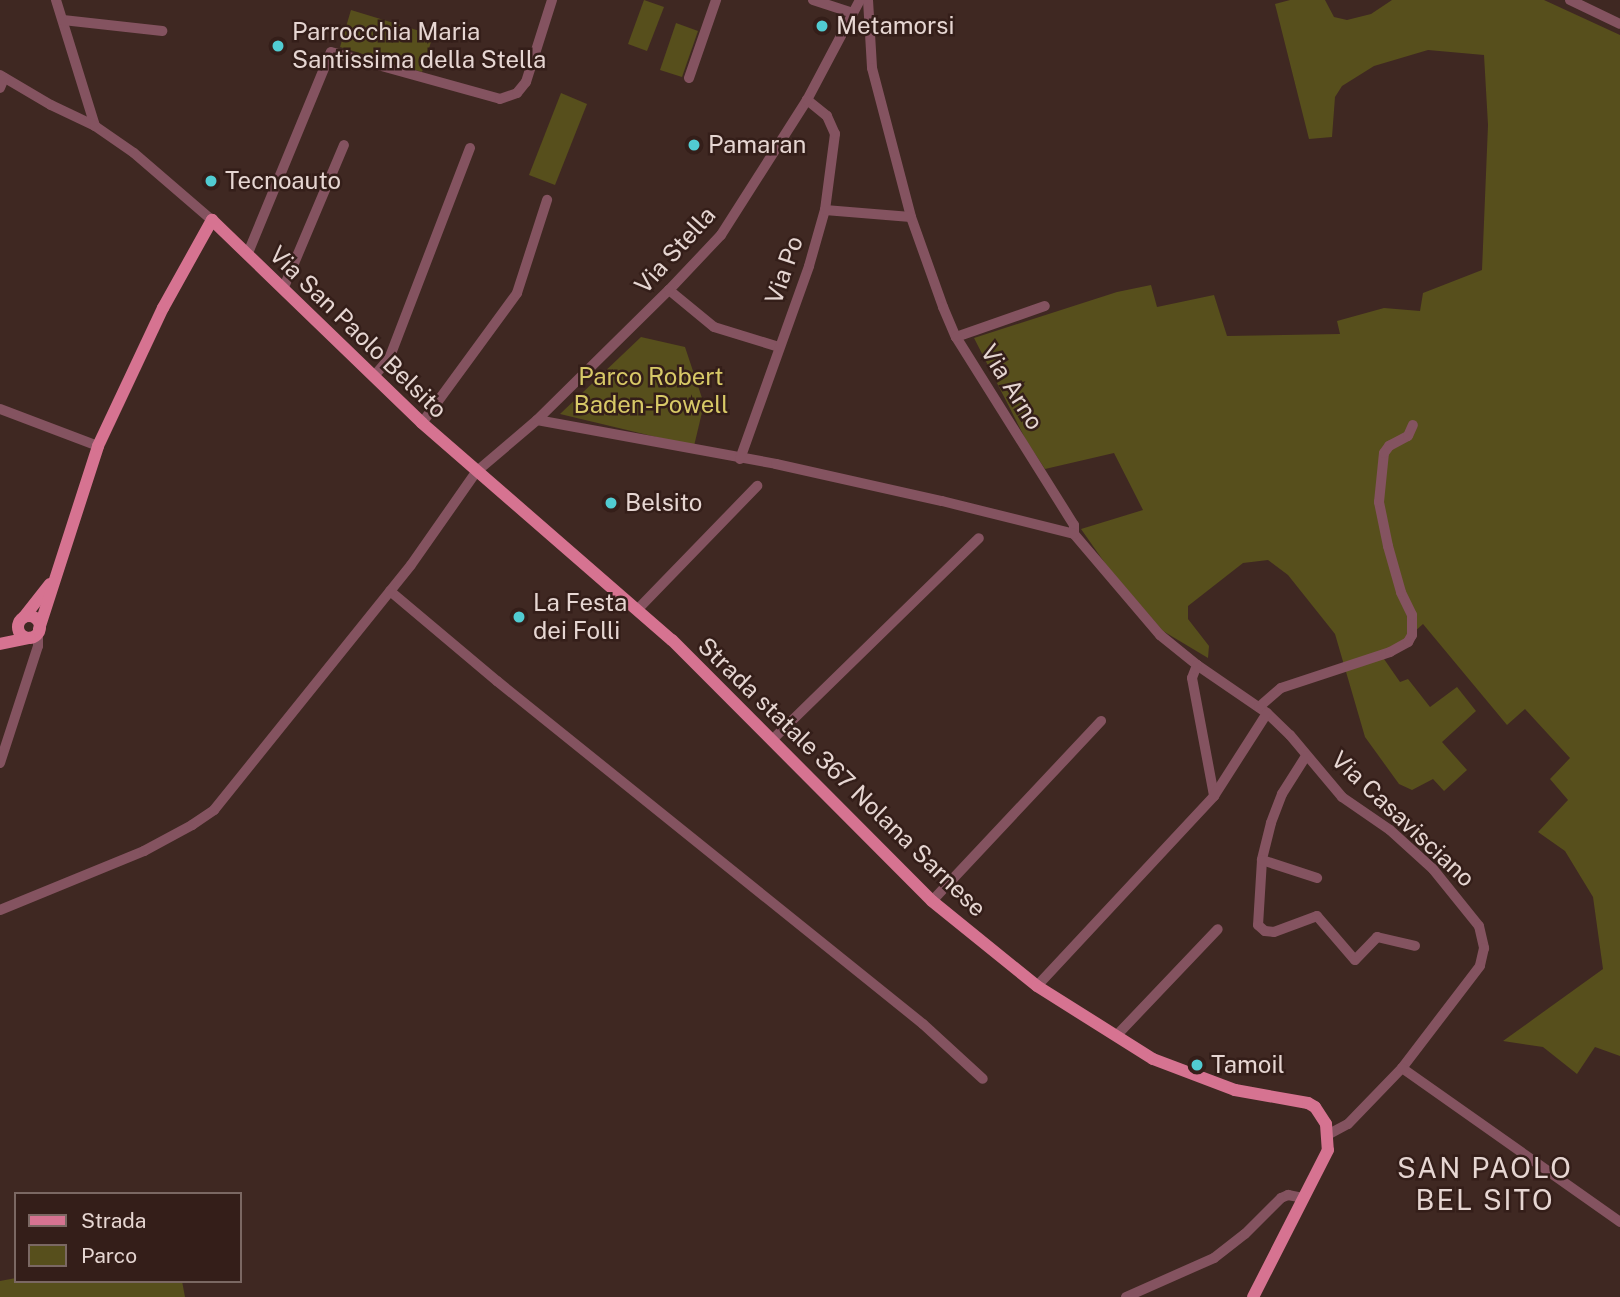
<!DOCTYPE html>
<html>
<head>
<meta charset="utf-8">
<style>
	body { margin:0 }
	#map { position:relative; width:1620px; height:1297px; overflow:hidden; background:#3f2822; font-family:"Public Sans",sans-serif }
	div>[style] { position:absolute }
	[style*='--x'] { left:calc(var(--x)*1px); top:calc(var(--y)*1px); width:calc(var(--w)*1px); rotate:calc(var(--a)*1deg) }
	.green>* { inset:0; background:#574f1c }
	.minor>* { height:10px; margin:-5px; padding:0 5px; transform-origin:5px; border-radius:5px; background:#845360 }
	.major>* { height:12px; margin:-6px; padding:0 6px; transform-origin:6px; border-radius:6px; background:#d67391 }
	.major>.ring { margin:-6px; padding:0; box-sizing:content-box; background:none; border:12px solid #d67391; border-radius:50% }
	.dots>* { width:19px; height:19px; translate:-50% -50%; box-sizing:border-box; border:4px solid #341e19; border-radius:50% }
	span { translate:-50% -50%; white-space:nowrap; text-align:center; line-height:1.15; -webkit-text-stroke:5px #341e19; paint-order:stroke }
	.poi-label { font-size:24px; color:#e6d6d2 }
	.left { translate:0 -50%; text-align:left }
	.street-label { font-size:24px; color:#e6d6d2 }
	.park-label { font-size:24px; color:#d8c967 }
	.quarter-label { font-size:28px; color:#e6d6d2; letter-spacing:2px }
	.legend { position:absolute; left:14px; top:1192px; width:228px; height:91px; box-sizing:border-box; background:#341e19; border:2px solid #7b6863; margin:0; padding:9px 12px; list-style:none; font-size:21px; color:#e6d6d2 }
	.legend li { display:flex; align-items:center; gap:14px; height:35px }
	.legend b { width:35px; border:2px solid #7b6863 }
</style>
</head>
<body>
<div id="map">
	<div class="green">
		<div style="clip-path:polygon(644px 0,664px 7px,647px 51px,628px 44px)"></div>
		<div style="clip-path:polygon(1290px 0,1325px 0,1334px 17px,1347px 20px,1371px 14px,1392px 0,1544px 0,1620px 35px,1620px 1056px,1595px 1047px,1577px 1074px,1543px 1047px,1503px 1041px,1603px 969px,1593px 897px,1565px 851px,1538px 832px,1568px 800px,1550px 779px,1570px 758px,1525px 709px,1507px 725px,1423px 624px,1384px 659px,1400px 682px,1408px 679px,1430px 707px,1457px 687px,1476px 711px,1442px 742px,1467px 770px,1444px 791px,1433px 779px,1412px 790px,1399px 784px,1365px 737px,1335px 634px,1288px 575px,1268px 560px,1243px 563px,1188px 606px,1188px 619px,1209px 646px,1208px 658px,1163px 631px,1107px 566px,1081px 529px,1143px 510px,1114px 453px,1045px 469px,1026px 440px,974px 338px,1117px 292px,1151px 285px,1157px 307px,1214px 295px,1227px 336px,1340px 334px,1337px 321px,1384px 308px,1420px 311px,1423px 293px,1482px 270px,1488px 125px,1484px 55px,1428px 50px,1374px 66px,1342px 86px,1335px 97px,1332px 137px,1309px 139px,1275px 4px)"></div>
		<div style="clip-path:polygon(351px 10px,433px 35px,422px 72px,340px 47px)"></div>
		<div style="clip-path:polygon(676px 23px,698px 31px,682px 77px,660px 70px)"></div>
		<div style="clip-path:polygon(561px 93px,587px 104px,555px 185px,529px 175px)"></div>
		<div style="clip-path:polygon(641px 337px,685px 347px,704px 404px,694px 446px,560px 414px)"></div>
		<div style="clip-path:polygon(16px 1278px,16px 1281px,182px 1281px,185px 1297px,0 1297px,0 1281px)"></div>
	</div>
	<div class="minor">
		<div style="--x:56;--y:0;--w:132;--a:72.8"></div>
		<div style="--x:813;--y:0;--w:42;--a:18"></div>
		<div style="--x:868;--y:0;--w:68;--a:86.6"></div>
		<div style="--x:872;--y:68;--w:154;--a:75.3"></div>
		<div style="--x:911;--y:217;--w:96;--a:70.4"></div>
		<div style="--x:943;--y:307;--w:33;--a:67"></div>
		<div style="--x:956;--y:337;--w:222;--a:57.9"></div>
		<div style="--x:1074;--y:525;--w:9;--a:90"></div>
		<div style="--x:1074;--y:534;--w:133;--a:49.6"></div>
		<div style="--x:1160;--y:635;--w:48;--a:39"></div>
		<div style="--x:1197;--y:665;--w:85;--a:34.4"></div>
		<div style="--x:1267;--y:713;--w:32;--a:44"></div>
		<div style="--x:1290;--y:735;--w:81;--a:50"></div>
		<div style="--x:1342;--y:797;--w:58;--a:34.5"></div>
		<div style="--x:1390;--y:830;--w:58;--a:42.2"></div>
		<div style="--x:1433;--y:869;--w:73;--a:51.1"></div>
		<div style="--x:1479;--y:926;--w:23;--a:77"></div>
		<div style="--x:1484;--y:948;--w:18;--a:103"></div>
		<div style="--x:1480;--y:966;--w:128;--a:127.4"></div>
		<div style="--x:1570;--y:0;--w:55;--a:25.6"></div>
		<div style="--x:63;--y:20;--w:100;--a:6.3"></div>
		<div style="--x:0;--y:75;--w:59;--a:30.5"></div>
		<div style="--x:51;--y:105;--w:49;--a:25.5"></div>
		<div style="--x:95;--y:126;--w:47;--a:34.7"></div>
		<div style="--x:134;--y:153;--w:103;--a:40.7"></div>
		<div style="--x:689;--y:78;--w:83;--a:-70.9"></div>
		<div style="--x:0;--y:88;--w:11;--a:-68"></div>
		<div style="--x:825;--y:210;--w:86;--a:4.7"></div>
		<div style="--x:248;--y:253;--w:217;--a:-67.6"></div>
		<div style="--x:331;--y:52;--w:175;--a:15.5"></div>
		<div style="--x:500;--y:99;--w:18;--a:-19"></div>
		<div style="--x:517;--y:93;--w:14;--a:-51"></div>
		<div style="--x:526;--y:82;--w:86;--a:-72.4"></div>
		<div style="--x:284;--y:287;--w:154;--a:-67.1"></div>
		<div style="--x:669;--y:290;--w:58;--a:39.4"></div>
		<div style="--x:714;--y:327;--w:68;--a:17.1"></div>
		<div style="--x:956;--y:337;--w:94;--a:-19.2"></div>
		<div style="--x:374;--y:376;--w:23;--a:-49"></div>
		<div style="--x:389;--y:359;--w:226;--a:-69"></div>
		<div style="--x:0;--y:409;--w:105;--a:20.7"></div>
		<div style="--x:537;--y:420;--w:243;--a:10.4"></div>
		<div style="--x:776;--y:464;--w:170;--a:12.6"></div>
		<div style="--x:942;--y:501;--w:136;--a:14"></div>
		<div style="--x:422;--y:423;--w:161;--a:-53.8"></div>
		<div style="--x:517;--y:293;--w:98;--a:-72.1"></div>
		<div style="--x:740;--y:459;--w:205;--a:-70.3"></div>
		<div style="--x:809;--y:266;--w:58;--a:-74.1"></div>
		<div style="--x:825;--y:210;--w:77;--a:-82.5"></div>
		<div style="--x:835;--y:134;--w:20;--a:-114"></div>
		<div style="--x:827;--y:116;--w:26;--a:-141"></div>
		<div style="--x:390;--y:591;--w:140;--a:40.1"></div>
		<div style="--x:497;--y:681;--w:547;--a:38.84"></div>
		<div style="--x:923;--y:1024;--w:81;--a:42.5"></div>
		<div style="--x:637;--y:610;--w:173;--a:-45.9"></div>
		<div style="--x:1197;--y:665;--w:14;--a:111"></div>
		<div style="--x:1192;--y:678;--w:120;--a:79.4"></div>
		<div style="--x:1259;--y:707;--w:29;--a:-41"></div>
		<div style="--x:1281;--y:688;--w:115;--a:-18.3"></div>
		<div style="--x:1390;--y:652;--w:21;--a:-29"></div>
		<div style="--x:1408;--y:642;--w:8;--a:-60"></div>
		<div style="--x:1412;--y:635;--w:20;--a:-90"></div>
		<div style="--x:1412;--y:615;--w:25;--a:-116"></div>
		<div style="--x:1401;--y:592;--w:48;--a:-105.8"></div>
		<div style="--x:1388;--y:546;--w:45;--a:-101.6"></div>
		<div style="--x:1379;--y:502;--w:49;--a:-84.2"></div>
		<div style="--x:1384;--y:453;--w:9;--a:-54"></div>
		<div style="--x:1389;--y:446;--w:21;--a:-28"></div>
		<div style="--x:1408;--y:436;--w:12;--a:-66"></div>
		<div style="--x:772;--y:740;--w:289;--a:-44.3"></div>
		<div style="--x:1306;--y:756;--w:45;--a:122.3"></div>
		<div style="--x:1282;--y:794;--w:31;--a:111"></div>
		<div style="--x:1271;--y:823;--w:38;--a:104"></div>
		<div style="--x:1262;--y:860;--w:65;--a:93.5"></div>
		<div style="--x:1258;--y:925;--w:9;--a:41"></div>
		<div style="--x:1265;--y:931;--w:9;--a:6"></div>
		<div style="--x:1274;--y:932;--w:46;--a:-20.4"></div>
		<div style="--x:1317;--y:916;--w:58;--a:49.2"></div>
		<div style="--x:1355;--y:960;--w:32;--a:-46"></div>
		<div style="--x:1377;--y:937;--w:39;--a:13"></div>
		<div style="--x:0;--y:763;--w:123;--a:-72"></div>
		<div style="--x:38;--y:646;--w:14;--a:-90"></div>
		<div style="--x:1262;--y:860;--w:58;--a:18.1"></div>
		<div style="--x:932;--y:901;--w:247;--a:-46.8"></div>
		<div style="--x:0;--y:910;--w:156;--a:-22.3"></div>
		<div style="--x:144;--y:851;--w:55;--a:-28.4"></div>
		<div style="--x:192;--y:825;--w:27;--a:-34"></div>
		<div style="--x:214;--y:810;--w:314;--a:-51.2"></div>
		<div style="--x:411;--y:565;--w:113;--a:-55"></div>
		<div style="--x:476;--y:472;--w:80;--a:-40.4"></div>
		<div style="--x:537;--y:420;--w:185;--a:-44.6"></div>
		<div style="--x:669;--y:290;--w:76;--a:-46.6"></div>
		<div style="--x:721;--y:235;--w:160;--a:-57.5"></div>
		<div style="--x:807;--y:100;--w:113;--a:-62.1"></div>
		<div style="--x:1037;--y:986;--w:260;--a:-47"></div>
		<div style="--x:1214;--y:796;--w:98;--a:-57.4"></div>
		<div style="--x:1117;--y:1035;--w:146;--a:-46.4"></div>
		<div style="--x:1329;--y:1134;--w:21;--a:-28"></div>
		<div style="--x:1348;--y:1124;--w:78;--a:-46"></div>
		<div style="--x:1402;--y:1068;--w:267;--a:35.2"></div>
		<div style="--x:1126;--y:1297;--w:96;--a:-23.9"></div>
		<div style="--x:1214;--y:1258;--w:39;--a:-38"></div>
		<div style="--x:1245;--y:1234;--w:51;--a:-45"></div>
		<div style="--x:1281;--y:1198;--w:8;--a:-23"></div>
		<div style="--x:1288;--y:1195;--w:15;--a:11"></div>
	</div>
	<div class="major">
		<div class="ring" style="left:18px;top:616px;width:10px;height:10px"></div>
		<div style="--x:24;--y:617;--w:42;--a:-51.8"></div>
		<div style="--x:39;--y:629;--w:192;--a:-72.1"></div>
		<div style="--x:98;--y:446;--w:153;--a:-64.8"></div>
		<div style="--x:163;--y:308;--w:101;--a:-60.9"></div>
		<div style="--x:212;--y:220;--w:292;--a:44"></div>
		<div style="--x:422;--y:423;--w:331;--a:41"></div>
		<div style="--x:672;--y:640;--w:368;--a:45.1"></div>
		<div style="--x:932;--y:901;--w:135;--a:39"></div>
		<div style="--x:1037;--y:986;--w:137;--a:32.2"></div>
		<div style="--x:1153;--y:1059;--w:88;--a:20.7"></div>
		<div style="--x:1235;--y:1090;--w:74;--a:10.1"></div>
		<div style="--x:1308;--y:1103;--w:8;--a:30"></div>
		<div style="--x:1315;--y:1107;--w:20;--a:57"></div>
		<div style="--x:1326;--y:1124;--w:26;--a:86"></div>
		<div style="--x:1328;--y:1150;--w:165;--a:117"></div>
		<div style="--x:0;--y:644;--w:30;--a:-12"></div>
	</div>
	<div class="dots">
		<div style="left:822px;top:26px;background:#51ccd2"></div>
		<div style="left:278px;top:46px;background:#51ccd2"></div>
		<div style="left:694px;top:145px;background:#51ccd2"></div>
		<div style="left:211px;top:181px;background:#51ccd2"></div>
		<div style="left:611px;top:503px;background:#51ccd2"></div>
		<div style="left:519px;top:617px;background:#51ccd2"></div>
		<div style="left:1197px;top:1065px;background:#51ccd2"></div>
	</div>
	<div class="poi-label">
		<span class="left" style="left:836px;top:26px">Metamorsi</span>
		<span class="left" style="left:292px;top:46px">Parrocchia Maria<br>Santissima della Stella</span>
		<span class="left" style="left:708px;top:145px">Pamaran</span>
		<span class="left" style="left:225px;top:181px">Tecnoauto</span>
		<span class="left" style="left:625px;top:503px">Belsito</span>
		<span class="left" style="left:533px;top:617px">La Festa<br>dei Folli</span>
		<span class="left" style="left:1211px;top:1065px">Tamoil</span>
	</div>
	<div class="street-label">
		<span style="left:675px;top:250px;rotate:-48deg">Via Stella</span>
		<span style="left:784px;top:270px;rotate:-71deg">Via Po</span>
		<span style="left:358px;top:332px;rotate:44deg">Via San Paolo Belsito</span>
		<span style="left:1012px;top:387px;rotate:58deg">Via Arno</span>
		<span style="left:842px;top:777px;rotate:44deg">Strada statale 367 Nolana Sarnese</span>
		<span style="left:1403px;top:819px;rotate:43deg">Via Casavisciano</span>
	</div>
	<div class="park-label">
		<span style="left:651px;top:391px">Parco Robert<br>Baden-Powell</span>
	</div>
	<div class="quarter-label">
		<span style="left:1485px;top:1184px">SAN PAOLO<br>BEL SITO</span>
	</div>
	<ul class="legend">
	<li><b style="height:9px;background:#d67391"></b>Strada</li>
	<li><b style="height:19px;background:#574f1c"></b>Parco</li>
	</ul>
</div>
</body>
</html>
